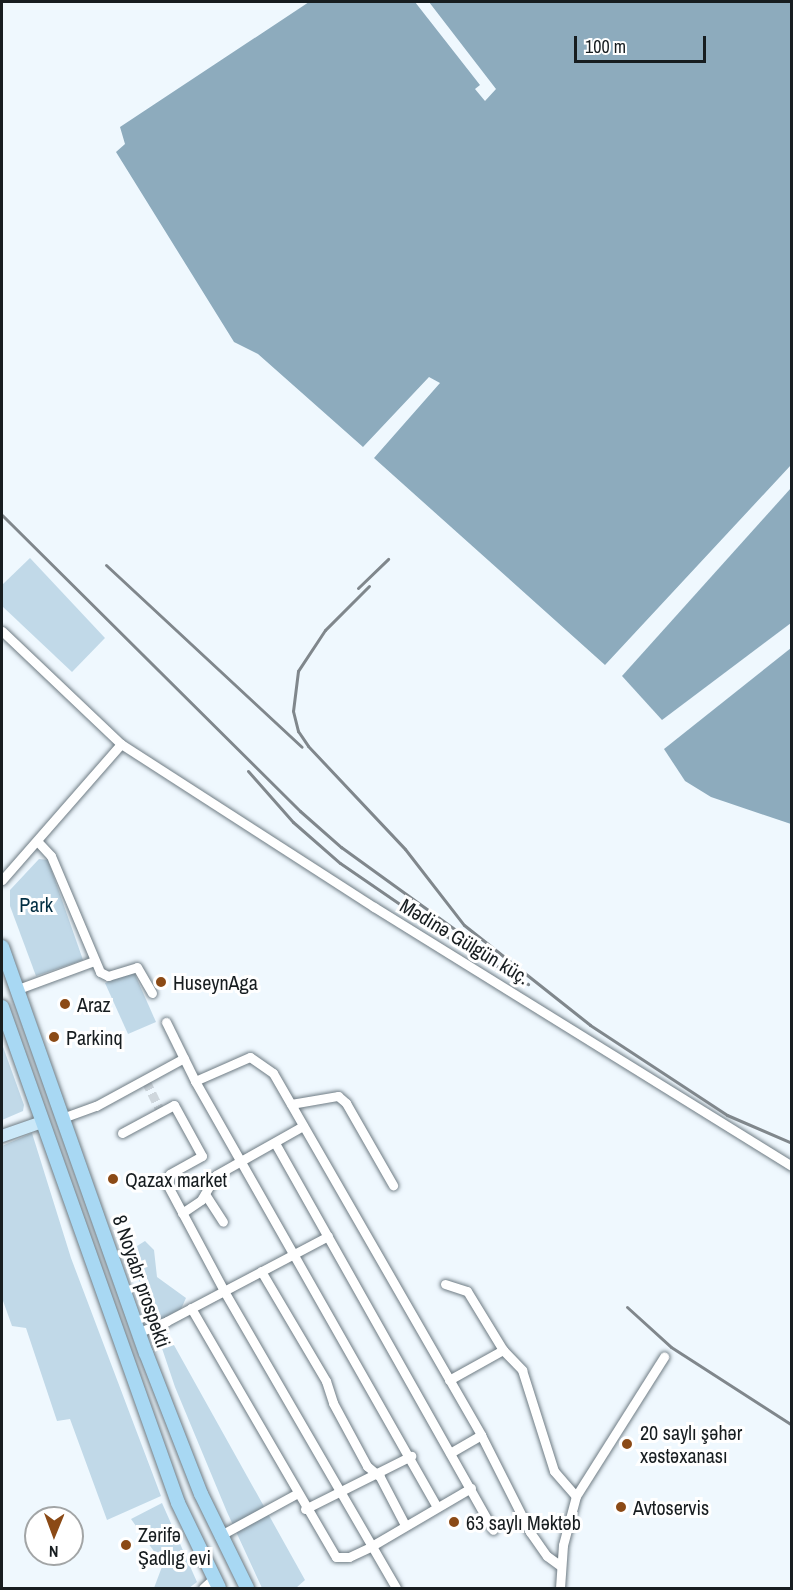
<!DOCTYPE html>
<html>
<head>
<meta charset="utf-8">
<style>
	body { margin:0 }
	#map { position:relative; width:793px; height:1590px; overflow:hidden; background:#eff8fe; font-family:"Archivo Narrow",sans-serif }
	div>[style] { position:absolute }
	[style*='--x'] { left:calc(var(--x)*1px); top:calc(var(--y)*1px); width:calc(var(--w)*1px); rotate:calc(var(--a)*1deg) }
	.green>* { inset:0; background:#c1d9e8 }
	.water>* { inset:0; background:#8dabbd }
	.minor-tunnel>* { height:9px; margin-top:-4.5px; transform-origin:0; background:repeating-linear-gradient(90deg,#cfd7dd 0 9px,transparent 0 13.5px) }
	.roads { filter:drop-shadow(0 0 2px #6f7c84) drop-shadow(0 0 2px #6f7c84) }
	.minor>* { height:9px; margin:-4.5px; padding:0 4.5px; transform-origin:4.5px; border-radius:4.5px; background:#fff }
	.major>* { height:12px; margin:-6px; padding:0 6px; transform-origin:6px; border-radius:6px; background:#cbe8f8 }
	.highway>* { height:14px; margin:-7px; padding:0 7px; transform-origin:7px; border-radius:7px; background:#a8d8f3 }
	.rail>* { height:3px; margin:-1.5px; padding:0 1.5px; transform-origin:1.5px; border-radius:1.5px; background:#80878c }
	.dots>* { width:16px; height:16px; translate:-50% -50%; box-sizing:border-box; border:3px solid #fff; border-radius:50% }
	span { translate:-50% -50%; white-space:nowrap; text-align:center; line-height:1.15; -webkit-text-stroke:6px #fff; paint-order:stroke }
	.park-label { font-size:20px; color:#032f43 }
	.street-label { font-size:20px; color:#171d20 }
	.poi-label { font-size:20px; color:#171d20 }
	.left { translate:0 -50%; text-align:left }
	.frame { position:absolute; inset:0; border:3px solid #171d20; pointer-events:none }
	.north { position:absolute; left:24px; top:1506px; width:60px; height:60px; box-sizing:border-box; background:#fff; border:2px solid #a2a5a6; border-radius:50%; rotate:181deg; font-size:16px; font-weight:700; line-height:24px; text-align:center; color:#171d20 }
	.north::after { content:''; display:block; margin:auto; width:21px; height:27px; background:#8b4a16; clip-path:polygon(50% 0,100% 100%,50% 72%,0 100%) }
	.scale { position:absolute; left:574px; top:36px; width:132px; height:27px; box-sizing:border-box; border:3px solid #171d20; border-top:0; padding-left:8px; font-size:18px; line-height:21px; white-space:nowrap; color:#171d20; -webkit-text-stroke:4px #fff; paint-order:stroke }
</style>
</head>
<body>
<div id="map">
	<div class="green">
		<div style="clip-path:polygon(30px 558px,105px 638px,72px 672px,2px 606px,2px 585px)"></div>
		<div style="clip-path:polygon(39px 859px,48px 860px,83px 960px,36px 976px,10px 906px,10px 890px)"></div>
		<div style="clip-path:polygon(133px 970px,156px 1022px,128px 1034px,105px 983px)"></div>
		<div style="clip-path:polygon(2px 1044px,24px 1105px,23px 1111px,2px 1120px)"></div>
		<div style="clip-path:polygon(32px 1133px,71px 1258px,161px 1496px,107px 1520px,70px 1419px,57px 1421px,26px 1328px,12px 1326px,2px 1298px,2px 1146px)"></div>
		<div style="clip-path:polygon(145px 1241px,154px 1250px,157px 1277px,186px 1298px,181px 1309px,160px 1320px,305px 1580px,296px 1588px,262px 1588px,227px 1512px,175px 1387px,138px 1277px,145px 1272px,137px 1246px)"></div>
		<div style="clip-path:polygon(162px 1503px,197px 1582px,189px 1588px,154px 1588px,163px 1564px,131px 1519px)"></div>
	</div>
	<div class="water">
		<div style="clip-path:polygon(309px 2px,415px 2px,480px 85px,475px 89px,485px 101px,496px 89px,429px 2px,791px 2px,791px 465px,605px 665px,374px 458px,440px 383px,429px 377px,363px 447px,258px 354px,234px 342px,116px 152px,125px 144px,120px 127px)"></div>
		<div style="clip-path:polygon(791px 488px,791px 623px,662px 720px,622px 676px)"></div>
		<div style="clip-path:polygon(791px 648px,791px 824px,711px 797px,685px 781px,664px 749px)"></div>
	</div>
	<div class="minor-tunnel">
		<div style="--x:146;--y:1081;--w:34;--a:64"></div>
	</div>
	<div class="roads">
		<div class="minor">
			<div style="--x:2;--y:631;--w:164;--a:43.5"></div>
			<div style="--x:121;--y:744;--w:181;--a:131.2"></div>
			<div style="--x:121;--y:744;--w:301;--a:32.8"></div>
			<div style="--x:374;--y:907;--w:492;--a:31.8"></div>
			<div style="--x:38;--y:842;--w:19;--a:47"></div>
			<div style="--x:51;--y:856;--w:126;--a:67.1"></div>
			<div style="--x:100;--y:972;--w:9;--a:27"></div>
			<div style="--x:108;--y:976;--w:30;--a:-17"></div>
			<div style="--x:137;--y:967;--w:30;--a:60"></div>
			<div style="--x:18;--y:989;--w:81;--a:-20.2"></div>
			<div style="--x:166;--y:1022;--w:66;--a:63.8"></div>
			<div style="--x:195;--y:1081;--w:489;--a:60.4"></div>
			<div style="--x:195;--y:1081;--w:60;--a:-23.6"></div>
			<div style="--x:250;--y:1057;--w:28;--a:35"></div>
			<div style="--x:273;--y:1073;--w:418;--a:60.1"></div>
			<div style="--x:481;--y:1435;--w:109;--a:63.2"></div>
			<div style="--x:530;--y:1532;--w:29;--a:55"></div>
			<div style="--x:547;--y:1556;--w:17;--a:36"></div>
			<div style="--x:291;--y:1104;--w:48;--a:-9.7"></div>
			<div style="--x:338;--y:1096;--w:11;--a:41"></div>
			<div style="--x:346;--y:1103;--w:95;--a:60.2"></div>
			<div style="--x:65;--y:1117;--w:33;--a:-20"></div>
			<div style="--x:96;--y:1106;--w:100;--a:-28.6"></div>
			<div style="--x:122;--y:1133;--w:59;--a:-28.3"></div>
			<div style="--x:174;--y:1105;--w:58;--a:61.2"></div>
			<div style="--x:202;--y:1156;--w:37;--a:151"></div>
			<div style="--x:170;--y:1174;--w:12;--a:99"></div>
			<div style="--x:168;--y:1186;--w:119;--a:61.9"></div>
			<div style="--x:224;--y:1291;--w:343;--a:59.9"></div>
			<div style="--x:275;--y:1143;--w:444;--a:60.6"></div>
			<div style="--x:205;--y:1194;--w:33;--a:57"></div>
			<div style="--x:182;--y:1213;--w:23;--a:-34"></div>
			<div style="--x:201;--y:1200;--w:29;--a:-59"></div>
			<div style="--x:216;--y:1175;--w:100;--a:-29.4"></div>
			<div style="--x:261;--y:1271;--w:128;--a:59.4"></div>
			<div style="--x:326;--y:1381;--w:23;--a:72"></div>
			<div style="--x:333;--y:1403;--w:72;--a:61.6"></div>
			<div style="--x:367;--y:1466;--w:17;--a:40"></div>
			<div style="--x:380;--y:1477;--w:54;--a:62.5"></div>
			<div style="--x:445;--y:1284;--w:23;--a:18"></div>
			<div style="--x:467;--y:1291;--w:69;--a:58.6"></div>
			<div style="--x:503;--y:1350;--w:28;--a:46"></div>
			<div style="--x:522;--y:1370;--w:106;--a:72.4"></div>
			<div style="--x:554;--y:1471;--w:33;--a:49"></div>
			<div style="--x:191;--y:1308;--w:288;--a:59.8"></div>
			<div style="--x:336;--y:1557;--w:13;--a:0"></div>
			<div style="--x:349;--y:1557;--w:23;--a:-25"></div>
			<div style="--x:370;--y:1547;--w:117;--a:-30.3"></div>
			<div style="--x:139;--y:1332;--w:30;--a:-21"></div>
			<div style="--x:167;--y:1321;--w:182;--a:-27.8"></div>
			<div style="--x:449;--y:1380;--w:62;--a:-29.1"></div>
			<div style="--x:450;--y:1453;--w:36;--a:-30"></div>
			<div style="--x:305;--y:1509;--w:119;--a:-26.6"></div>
			<div style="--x:219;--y:1536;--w:88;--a:-28.6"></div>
			<div style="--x:203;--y:1588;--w:13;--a:-42"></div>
			<div style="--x:560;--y:1588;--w:43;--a:-86"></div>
			<div style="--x:563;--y:1545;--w:51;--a:-75.1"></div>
			<div style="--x:576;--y:1496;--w:165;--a:-57.7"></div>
		</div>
		<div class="major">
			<div style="--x:2;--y:1136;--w:42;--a:-19.3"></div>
		</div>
		<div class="highway">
			<div style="--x:2;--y:947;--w:431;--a:70.5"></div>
			<div style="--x:146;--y:1353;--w:151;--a:68.7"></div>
			<div style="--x:201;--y:1494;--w:105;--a:63.9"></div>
			<div style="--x:2;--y:1007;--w:526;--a:70.46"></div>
			<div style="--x:178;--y:1503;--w:94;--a:64.2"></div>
		</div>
	</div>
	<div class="rail">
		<div style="--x:2;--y:515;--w:420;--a:44.8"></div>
		<div style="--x:300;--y:811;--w:55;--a:41.3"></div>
		<div style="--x:341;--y:847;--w:160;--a:35.9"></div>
		<div style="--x:106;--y:565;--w:267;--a:42.9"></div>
		<div style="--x:369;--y:586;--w:62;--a:135"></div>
		<div style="--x:325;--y:630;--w:49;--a:123.4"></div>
		<div style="--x:298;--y:671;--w:40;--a:97.1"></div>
		<div style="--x:293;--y:711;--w:21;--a:76"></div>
		<div style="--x:298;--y:731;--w:18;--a:56"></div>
		<div style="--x:308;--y:746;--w:141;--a:46.7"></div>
		<div style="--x:405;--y:849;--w:96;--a:52.2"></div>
		<div style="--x:464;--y:925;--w:161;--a:38.4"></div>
		<div style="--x:590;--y:1025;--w:164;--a:33.3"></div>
		<div style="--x:727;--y:1115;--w:71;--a:23.3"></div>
		<div style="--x:358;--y:588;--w:42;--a:-44"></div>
		<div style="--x:248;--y:771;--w:68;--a:48.6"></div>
		<div style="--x:293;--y:822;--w:62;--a:41.1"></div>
		<div style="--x:340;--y:863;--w:136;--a:34.5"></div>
		<div style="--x:452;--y:940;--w:88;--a:30.1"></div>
		<div style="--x:627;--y:1307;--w:59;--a:42.3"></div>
		<div style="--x:671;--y:1347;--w:144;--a:32.8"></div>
	</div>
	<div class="dots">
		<div style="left:161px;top:982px;background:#8b4a16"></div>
		<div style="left:65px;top:1004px;background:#8b4a16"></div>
		<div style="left:54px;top:1037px;background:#8b4a16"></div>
		<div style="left:113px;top:1179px;background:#8b4a16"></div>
		<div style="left:627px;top:1444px;background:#8b4a16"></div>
		<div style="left:621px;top:1507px;background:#8b4a16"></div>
		<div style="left:454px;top:1522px;background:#8b4a16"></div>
		<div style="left:126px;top:1545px;background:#8b4a16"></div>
	</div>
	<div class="park-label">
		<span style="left:36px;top:904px">Park</span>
	</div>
	<div class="street-label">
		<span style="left:465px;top:941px;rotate:31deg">Mədinə Gülgün küç.</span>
		<span style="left:142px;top:1281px;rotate:71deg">8 Noyabr prospekti</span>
	</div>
	<div class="poi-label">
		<span class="left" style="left:173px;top:982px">HuseynAga</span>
		<span class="left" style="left:77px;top:1004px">Araz</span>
		<span class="left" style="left:66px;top:1037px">Parkinq</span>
		<span class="left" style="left:125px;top:1179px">Qazax market</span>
		<span class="left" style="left:640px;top:1444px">20 saylı şəhər<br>xəstəxanası</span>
		<span class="left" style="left:633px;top:1507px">Avtoservis</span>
		<span class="left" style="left:466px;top:1522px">63 saylı Məktəb</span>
		<span class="left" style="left:138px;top:1546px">Zərifə<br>Şadlıg evi</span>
	</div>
	<div class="frame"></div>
	<div class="north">N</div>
	<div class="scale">100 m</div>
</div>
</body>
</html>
